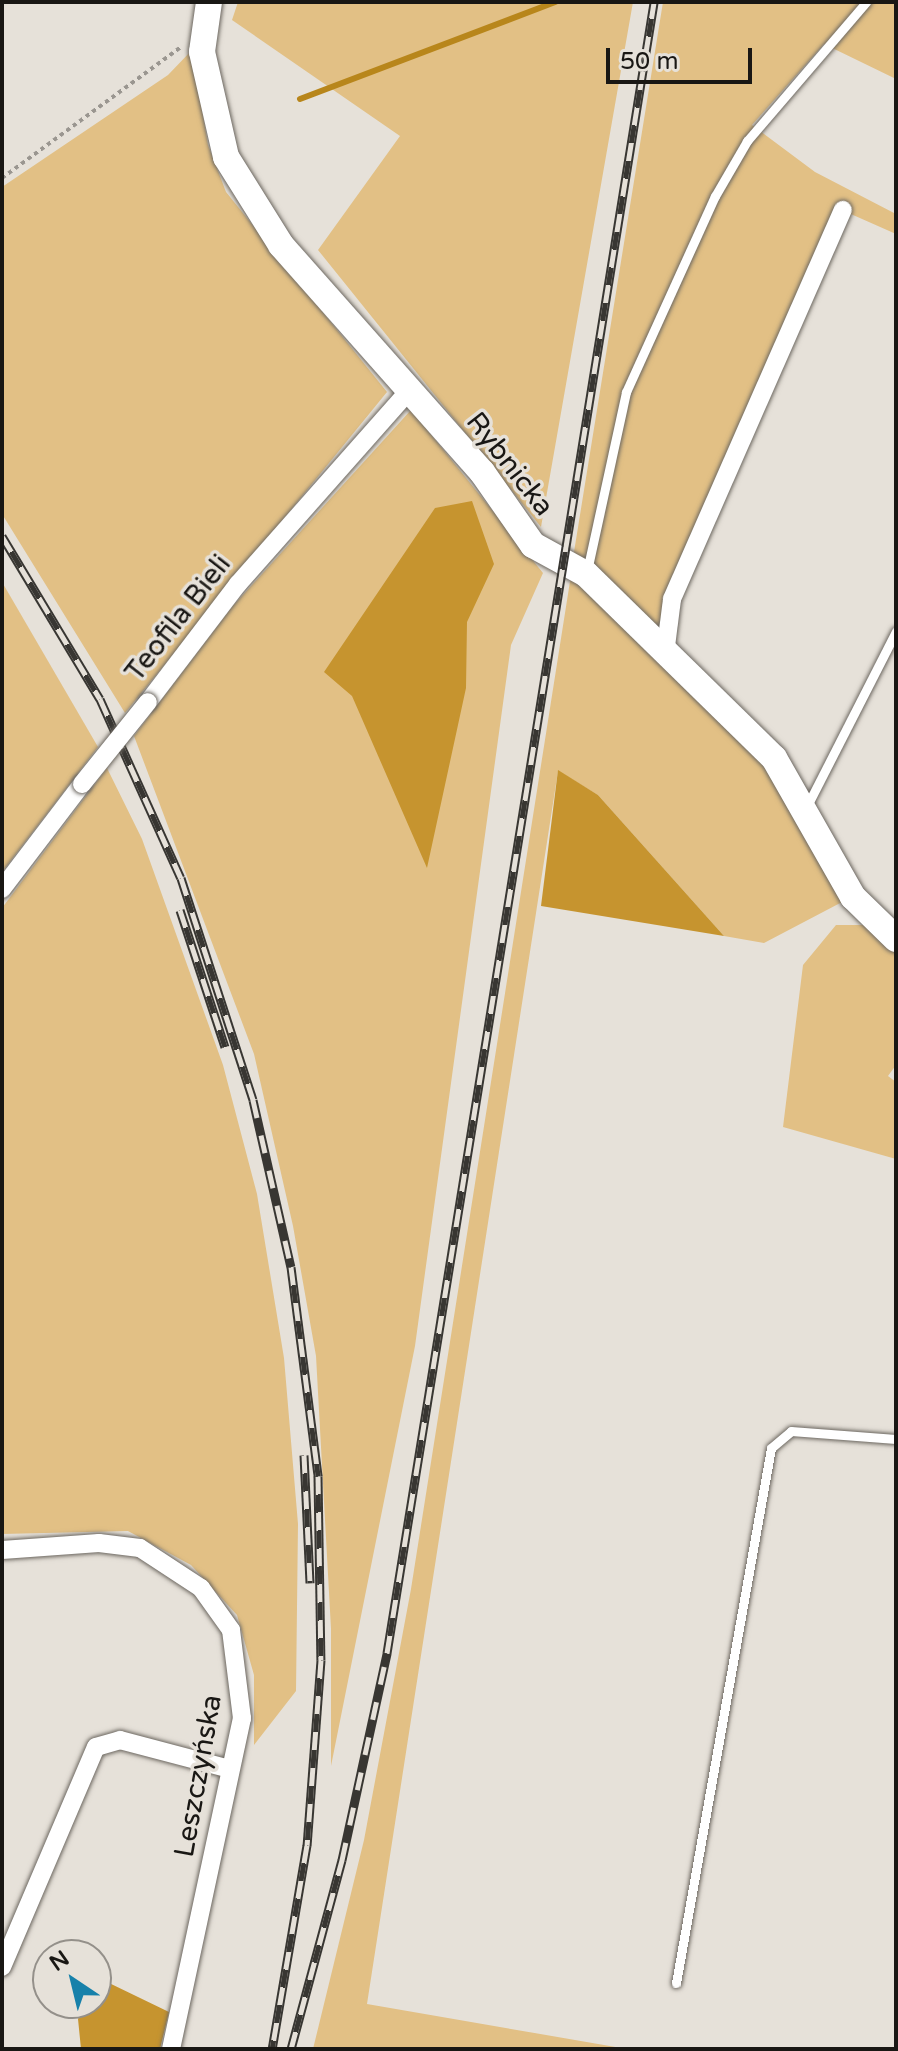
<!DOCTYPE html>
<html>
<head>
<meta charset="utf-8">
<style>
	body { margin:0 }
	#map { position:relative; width:898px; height:2051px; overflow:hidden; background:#e6e1d9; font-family:"Varela Round",sans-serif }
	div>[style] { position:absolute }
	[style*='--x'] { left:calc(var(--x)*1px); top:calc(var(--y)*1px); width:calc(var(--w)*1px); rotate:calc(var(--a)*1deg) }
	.green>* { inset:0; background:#e2c085 }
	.forest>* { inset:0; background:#c6942f }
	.stream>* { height:6px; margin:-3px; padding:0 3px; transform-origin:3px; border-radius:3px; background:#b8861b }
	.path>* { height:4px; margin-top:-2px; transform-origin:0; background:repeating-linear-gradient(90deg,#9a9690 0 4px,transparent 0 8px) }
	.roads { filter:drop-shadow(0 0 2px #6c6760) drop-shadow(0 0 2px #6c6760) }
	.lane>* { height:9px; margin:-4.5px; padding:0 4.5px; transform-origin:4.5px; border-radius:4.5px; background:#fff }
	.street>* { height:18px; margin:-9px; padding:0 9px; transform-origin:9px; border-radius:9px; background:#fff }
	.secondary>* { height:26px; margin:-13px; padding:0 13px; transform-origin:13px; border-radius:13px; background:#fff }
	.rail>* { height:9px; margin-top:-4.5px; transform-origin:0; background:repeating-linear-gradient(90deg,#e6e1d9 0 18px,#383632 0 36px); box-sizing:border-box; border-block:2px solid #383632 }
	.bridges { filter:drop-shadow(0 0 2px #6c6760) drop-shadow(0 0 2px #6c6760) }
	.street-bridge>* { height:18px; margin:-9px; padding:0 9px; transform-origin:9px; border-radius:9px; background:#fff }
	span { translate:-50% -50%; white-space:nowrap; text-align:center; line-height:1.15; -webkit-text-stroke:7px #e6e1d9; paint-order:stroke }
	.street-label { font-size:28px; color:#191714 }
	.frame { position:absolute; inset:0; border:4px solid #191714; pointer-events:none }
	.north { position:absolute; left:32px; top:1939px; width:80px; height:80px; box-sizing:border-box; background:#e6e1d9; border:2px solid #94908a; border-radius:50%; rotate:325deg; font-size:22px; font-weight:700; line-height:32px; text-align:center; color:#191714 }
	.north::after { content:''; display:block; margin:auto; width:28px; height:36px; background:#1781aa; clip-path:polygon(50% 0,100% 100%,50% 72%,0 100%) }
	.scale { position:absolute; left:606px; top:48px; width:146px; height:36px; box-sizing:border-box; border:4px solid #191714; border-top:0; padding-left:10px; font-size:24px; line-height:28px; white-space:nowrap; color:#191714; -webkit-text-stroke:6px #e6e1d9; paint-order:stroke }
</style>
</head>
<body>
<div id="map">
	<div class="green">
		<div style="clip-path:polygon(238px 2px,633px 2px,541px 527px,318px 250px,400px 136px,232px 20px)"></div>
		<div style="clip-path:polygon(663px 2px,896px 2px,896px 79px,824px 44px,752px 125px,815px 172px,894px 213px,896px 234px,844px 211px,662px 637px,574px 552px)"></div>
		<div style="clip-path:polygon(192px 50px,208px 145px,226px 192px,387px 392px,125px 713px,2px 514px,2px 187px,168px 75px)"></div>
		<div style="clip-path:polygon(411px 410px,543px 573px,511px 645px,415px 1346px,331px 1766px,331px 1629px,316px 1356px,293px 1226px,254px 1054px,134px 736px,232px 607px)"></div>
		<div style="clip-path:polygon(571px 575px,777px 775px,844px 901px,764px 943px,724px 936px,598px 795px,558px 771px,367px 2004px,627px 2049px,313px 2049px,364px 1840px,411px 1589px)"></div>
		<div style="clip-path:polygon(2px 582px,98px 747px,2px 872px)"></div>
		<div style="clip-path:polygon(107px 768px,142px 839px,223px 1065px,257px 1194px,284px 1358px,298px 1524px,296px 1691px,254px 1745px,254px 1675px,237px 1615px,191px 1565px,128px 1531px,2px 1534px,2px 908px)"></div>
		<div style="clip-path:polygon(836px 925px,863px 925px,896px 948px,896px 1065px,888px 1076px,896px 1082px,896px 1159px,783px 1127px,803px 965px)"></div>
	</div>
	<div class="forest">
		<div style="clip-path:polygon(472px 501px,494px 564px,467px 622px,466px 688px,427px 868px,352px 696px,324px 672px,435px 508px)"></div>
		<div style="clip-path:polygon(558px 770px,598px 795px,724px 936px,541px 906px)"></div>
		<div style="clip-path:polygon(107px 1982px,169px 2012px,160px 2049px,81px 2049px,78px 2019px,86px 2003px,96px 2003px,96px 1987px)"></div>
	</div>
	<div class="stream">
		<div style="--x:300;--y:99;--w:273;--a:-20.8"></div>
	</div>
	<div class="path">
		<div style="--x:2;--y:178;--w:222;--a:-36.2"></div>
	</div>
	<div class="roads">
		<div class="lane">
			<div style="--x:587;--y:571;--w:183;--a:-77.7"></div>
			<div style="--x:626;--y:392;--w:215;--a:-65.6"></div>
			<div style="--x:715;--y:196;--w:64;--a:-59.8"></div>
			<div style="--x:747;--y:141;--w:183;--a:-49.4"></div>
			<div style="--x:807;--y:806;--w:196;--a:-63"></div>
			<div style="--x:676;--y:1983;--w:543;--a:-79.93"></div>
			<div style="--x:771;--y:1448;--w:26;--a:-40"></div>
			<div style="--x:791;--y:1431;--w:105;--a:4.4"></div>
		</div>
		<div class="street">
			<div style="--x:665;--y:654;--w:55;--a:-82.7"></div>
			<div style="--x:672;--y:599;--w:425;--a:-66.3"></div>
			<div style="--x:148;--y:702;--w:148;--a:-52.7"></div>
			<div style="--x:238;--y:584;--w:258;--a:-48.5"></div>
			<div style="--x:2;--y:889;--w:132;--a:-52.7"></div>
			<div style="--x:2;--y:1550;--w:97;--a:-4.1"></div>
			<div style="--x:99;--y:1543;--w:41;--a:7"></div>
			<div style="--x:140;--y:1548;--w:73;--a:33.3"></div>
			<div style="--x:201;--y:1588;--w:52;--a:54.5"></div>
			<div style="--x:231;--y:1630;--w:89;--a:82.9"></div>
			<div style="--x:242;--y:1718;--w:339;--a:102.1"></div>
			<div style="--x:2;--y:1967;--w:239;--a:-66.9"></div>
			<div style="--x:96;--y:1747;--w:25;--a:-16"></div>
			<div style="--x:120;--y:1740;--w:114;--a:14.8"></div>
		</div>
		<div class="secondary">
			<div style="--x:209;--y:2;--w:50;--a:98"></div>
			<div style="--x:202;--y:52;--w:108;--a:77.1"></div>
			<div style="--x:226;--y:157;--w:104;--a:58"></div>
			<div style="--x:281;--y:245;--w:303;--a:48.5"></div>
			<div style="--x:482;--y:472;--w:89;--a:55.1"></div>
			<div style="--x:533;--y:545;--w:60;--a:28.7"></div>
			<div style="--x:586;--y:574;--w:263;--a:44.4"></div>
			<div style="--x:774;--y:758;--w:160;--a:60.4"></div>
			<div style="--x:853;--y:897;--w:60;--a:44.3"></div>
		</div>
	</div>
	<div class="rail">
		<div style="--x:2;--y:536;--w:190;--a:59"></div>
		<div style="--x:100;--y:699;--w:196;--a:65.7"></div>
		<div style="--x:181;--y:878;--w:233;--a:72"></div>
		<div style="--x:253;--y:1100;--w:171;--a:77.2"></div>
		<div style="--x:291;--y:1267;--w:211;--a:82.6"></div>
		<div style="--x:318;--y:1476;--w:184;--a:89.1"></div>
		<div style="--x:321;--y:1660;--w:186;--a:94.3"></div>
		<div style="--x:307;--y:1845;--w:207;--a:99.7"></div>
		<div style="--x:180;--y:910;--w:144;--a:71.8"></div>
		<div style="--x:304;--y:1455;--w:128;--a:87.3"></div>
		<div style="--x:291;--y:2049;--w:196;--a:-74.9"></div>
		<div style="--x:342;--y:1860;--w:212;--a:-77.7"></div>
		<div style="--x:387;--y:1653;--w:1672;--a:-80.81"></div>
	</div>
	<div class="bridges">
		<div class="street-bridge">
			<div style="--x:82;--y:784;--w:105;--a:-51.2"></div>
		</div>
	</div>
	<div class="street-label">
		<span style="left:510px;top:464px;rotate:52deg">Rybnicka</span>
		<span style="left:178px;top:618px;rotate:-52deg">Teofila Bieli</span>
		<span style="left:198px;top:1776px;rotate:-80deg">Leszczyńska</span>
	</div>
	<div class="frame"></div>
	<div class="north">N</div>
	<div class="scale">50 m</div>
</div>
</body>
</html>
